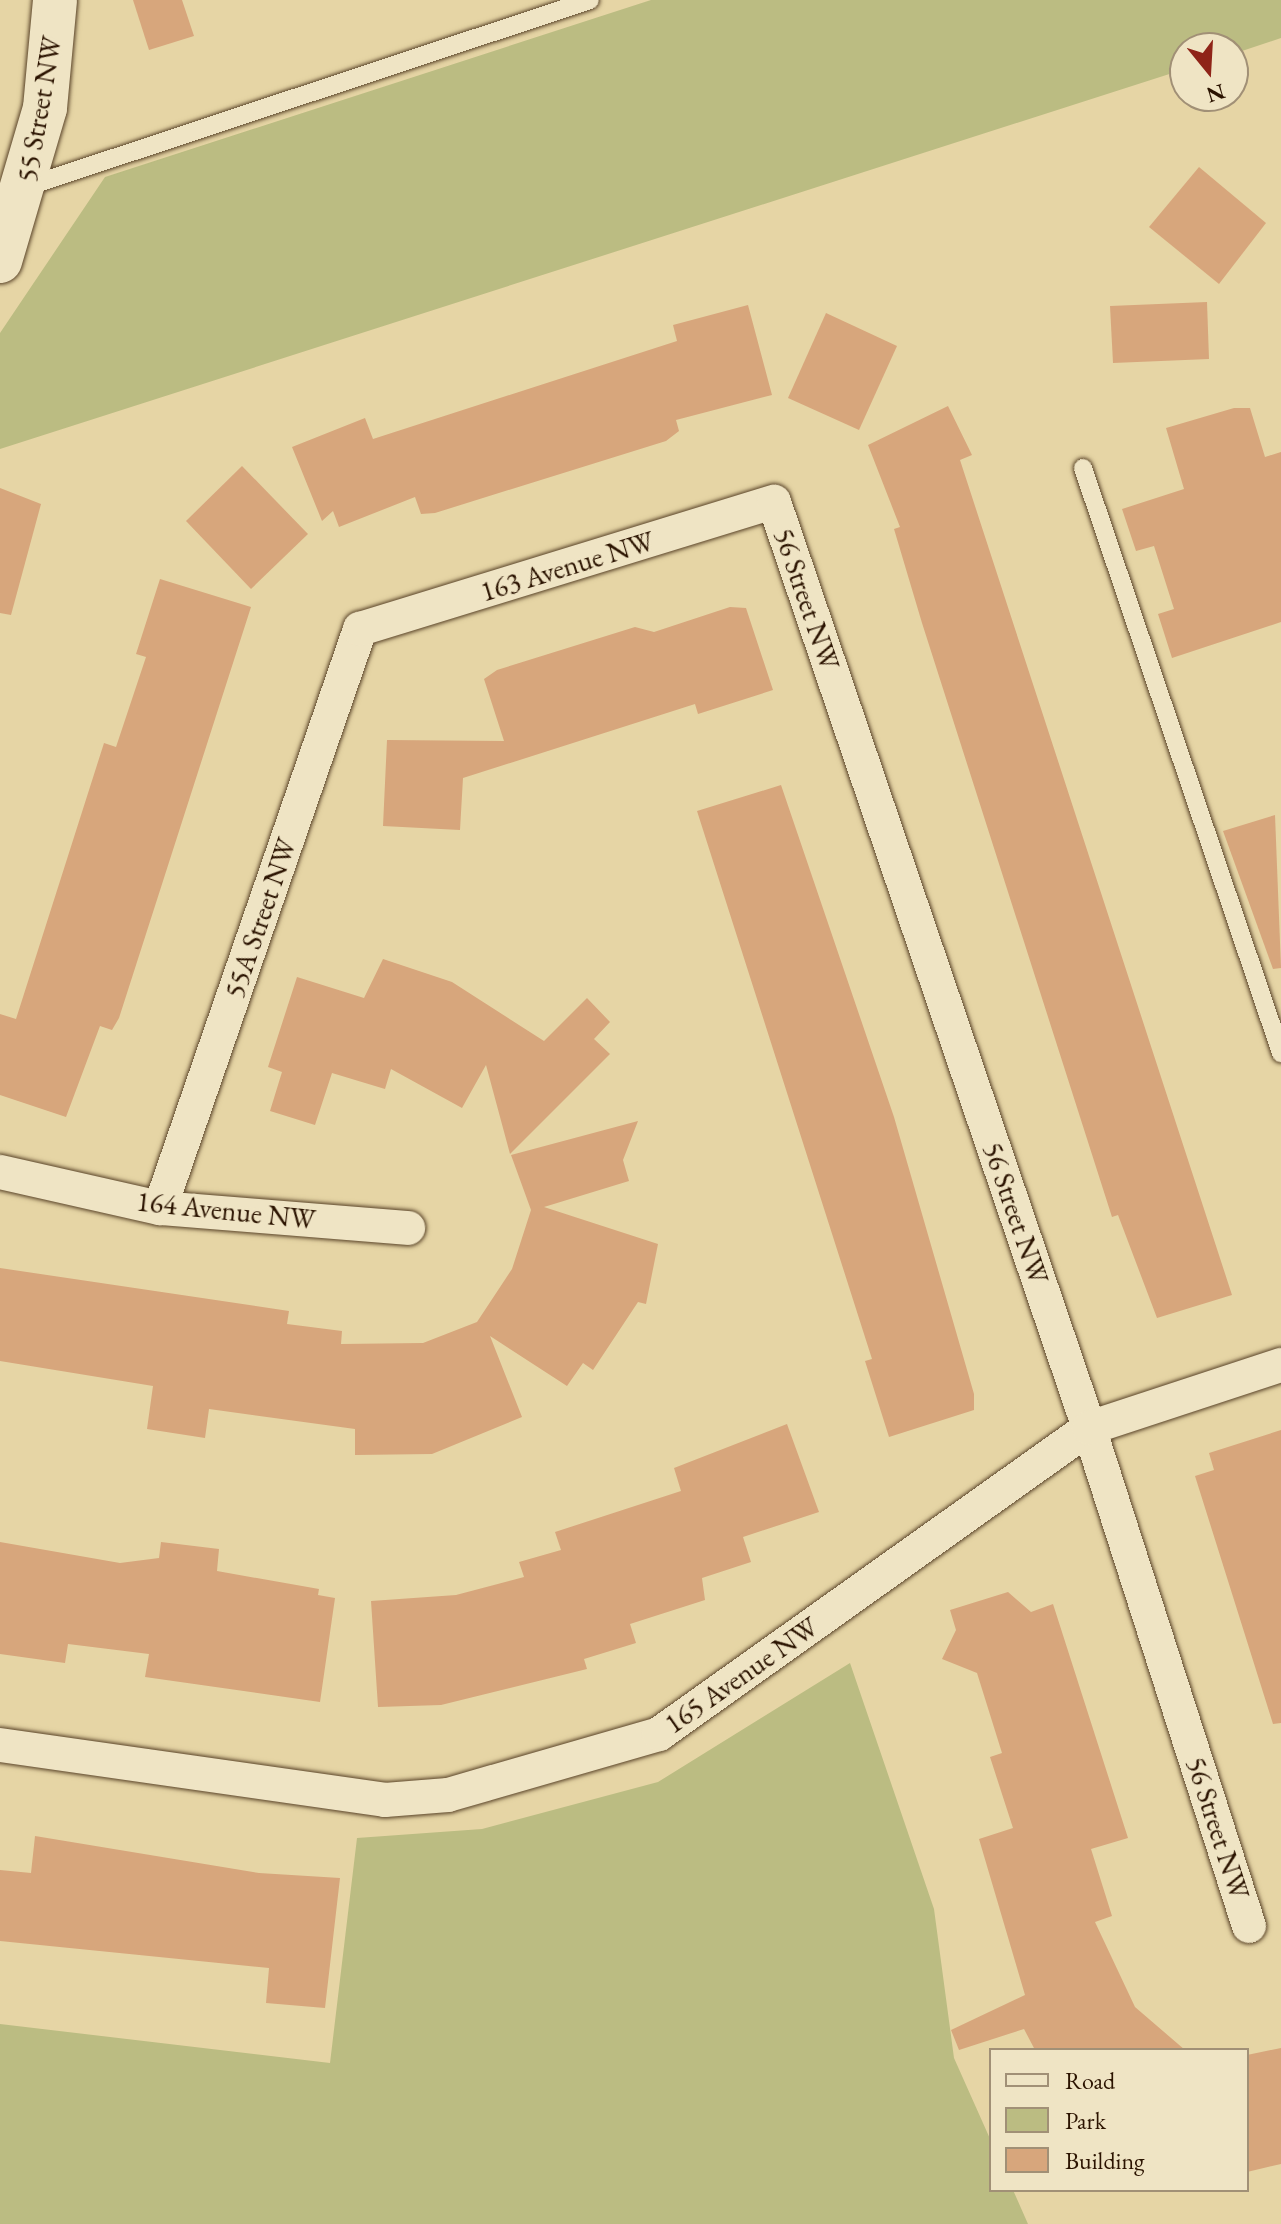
<!DOCTYPE html>
<html>
<head>
<meta charset="utf-8">
<style>
	body { margin:0 }
	#map { position:relative; width:1281px; height:2224px; overflow:hidden; background:#e6d5a5; font-family:"EB Garamond",serif }
	div>[style] { position:absolute }
	[style*='--x'] { left:calc(var(--x)*1px); top:calc(var(--y)*1px); width:calc(var(--w)*1px); rotate:calc(var(--a)*1deg) }
	.green>* { inset:0; background:#bbbc82 }
	.building>* { inset:0; background:#d7a67c }
	.roads { filter:drop-shadow(0 0 2px #5a4429) drop-shadow(0 0 2px #5a4429) }
	.service>* { height:18px; margin:-9px; padding:0 9px; transform-origin:9px; border-radius:9px; background:#efe4c4 }
	.minor>* { height:34px; margin:-17px; padding:0 17px; transform-origin:17px; border-radius:17px; background:#efe4c4 }
	.tertiary>* { height:44px; margin:-22px; padding:0 22px; transform-origin:22px; border-radius:22px; background:#efe4c4 }
	span { translate:-50% -50%; white-space:nowrap; text-align:center; line-height:1.15; -webkit-text-stroke:6px #efe4c4; paint-order:stroke }
	.street-label { font-size:28px; color:#2b1300 }
	.legend { position:absolute; left:989px; top:2048px; width:260px; height:144px; box-sizing:border-box; background:#efe4c4; border:2px solid #a19076; margin:0; padding:10px 14px; list-style:none; font-size:24px; color:#2b1300 }
	.legend li { display:flex; align-items:center; gap:16px; height:40px }
	.legend b { width:40px; border:2px solid #a19076 }
	.north { position:absolute; left:1169px; top:32px; width:80px; height:80px; box-sizing:border-box; background:#efe4c4; border:2px solid #a19076; border-radius:50%; rotate:162deg; font-size:22px; font-weight:700; line-height:32px; text-align:center; color:#2b1300 }
	.north::after { content:''; display:block; margin:auto; width:28px; height:36px; background:#8f2418; clip-path:polygon(50% 0,100% 100%,50% 72%,0 100%) }
</style>
</head>
<body>
<div id="map">
	<div class="green">
		<div style="clip-path:polygon(651px 0,1281px 0,1281px 38px,1233px 54px,1233px 48px,1185px 48px,1185px 69px,0 449px,0 333px,105px 177px)"></div>
		<div style="clip-path:polygon(850px 1663px,934px 1909px,954px 2058px,991px 2141px,991px 2190px,1013px 2190px,1028px 2224px,0 2224px,0 2024px,330px 2063px,357px 1838px,482px 1829px,658px 1782px)"></div>
	</div>
	<div class="building">
		<div style="clip-path:polygon(133px 0,182px 0,194px 36px,149px 50px)"></div>
		<div style="clip-path:polygon(1199px 167px,1266px 223px,1219px 284px,1149px 227px)"></div>
		<div style="clip-path:polygon(1207px 302px,1209px 359px,1113px 363px,1110px 306px)"></div>
		<div style="clip-path:polygon(748px 305px,772px 395px,676px 420px,679px 431px,666px 441px,435px 513px,421px 514px,415px 497px,339px 527px,333px 511px,322px 521px,292px 447px,365px 418px,373px 439px,677px 341px,673px 325px)"></div>
		<div style="clip-path:polygon(826px 313px,897px 346px,859px 430px,788px 398px)"></div>
		<div style="clip-path:polygon(948px 406px,972px 455px,960px 460px,1232px 1295px,1157px 1318px,1118px 1215px,1112px 1217px,922px 623px,894px 529px,900px 527px,868px 445px)"></div>
		<div style="clip-path:polygon(1234px 408px,1250px 408px,1265px 457px,1281px 452px,1281px 622px,1172px 658px,1158px 614px,1174px 609px,1154px 546px,1136px 551px,1122px 509px,1184px 489px,1166px 428px)"></div>
		<div style="clip-path:polygon(242px 466px,308px 534px,251px 589px,186px 521px)"></div>
		<div style="clip-path:polygon(0 488px,41px 504px,11px 615px,0 613px)"></div>
		<div style="clip-path:polygon(160px 579px,251px 607px,119px 1018px,112px 1030px,100px 1026px,66px 1117px,0 1095px,0 1014px,16px 1019px,104px 743px,116px 747px,146px 657px,136px 654px)"></div>
		<div style="clip-path:polygon(730px 607px,746px 608px,773px 690px,698px 714px,695px 704px,463px 778px,460px 830px,383px 826px,387px 740px,504px 741px,484px 679px,497px 670px,635px 627px,654px 632px)"></div>
		<div style="clip-path:polygon(781px 785px,894px 1117px,974px 1394px,974px 1410px,889px 1437px,865px 1361px,872px 1359px,697px 811px)"></div>
		<div style="clip-path:polygon(1275px 815px,1281px 968px,1273px 969px,1223px 831px)"></div>
		<div style="clip-path:polygon(383px 959px,452px 982px,544px 1041px,587px 998px,610px 1022px,594px 1039px,610px 1054px,510px 1154px,486px 1065px,462px 1108px,391px 1069px,385px 1089px,332px 1073px,315px 1125px,270px 1111px,282px 1072px,268px 1067px,297px 977px,364px 998px)"></div>
		<div style="clip-path:polygon(638px 1121px,623px 1160px,629px 1181px,544px 1207px,658px 1244px,646px 1304px,638px 1302px,593px 1370px,583px 1363px,567px 1386px,490px 1336px,522px 1417px,432px 1454px,355px 1455px,355px 1429px,209px 1409px,205px 1438px,147px 1429px,153px 1386px,0 1361px,0 1268px,289px 1311px,287px 1324px,342px 1331px,341px 1344px,423px 1343px,477px 1322px,512px 1269px,531px 1210px,511px 1155px)"></div>
		<div style="clip-path:polygon(787px 1424px,819px 1512px,743px 1537px,751px 1562px,702px 1578px,705px 1600px,630px 1624px,636px 1643px,584px 1659px,587px 1669px,441px 1705px,378px 1707px,371px 1601px,456px 1595px,524px 1577px,519px 1562px,561px 1550px,555px 1532px,681px 1491px,674px 1468px)"></div>
		<div style="clip-path:polygon(1281px 1430px,1281px 1723px,1273px 1724px,1195px 1476px,1214px 1470px,1209px 1453px)"></div>
		<div style="clip-path:polygon(0 1542px,120px 1563px,159px 1558px,161px 1542px,219px 1549px,217px 1571px,319px 1589px,318px 1595px,335px 1598px,320px 1702px,145px 1677px,149px 1654px,68px 1644px,65px 1663px,0 1654px)"></div>
		<div style="clip-path:polygon(1008px 1592px,1031px 1612px,1053px 1604px,1128px 1838px,1091px 1849px,1112px 1916px,1095px 1922px,1135px 2007px,1185px 2050px,1035px 2050px,1024px 2029px,959px 2050px,951px 2030px,1025px 1995px,979px 1839px,1013px 1828px,990px 1757px,1002px 1753px,977px 1673px,942px 1659px,956px 1630px,950px 1610px)"></div>
		<div style="clip-path:polygon(35px 1836px,259px 1873px,340px 1878px,325px 2008px,266px 2003px,269px 1968px,0 1941px,0 1870px,31px 1873px)"></div>
		<div style="clip-path:polygon(1281px 2048px,1281px 2164px,1247px 2172px,1247px 2055px)"></div>
	</div>
	<div class="roads">
		<div class="service">
			<div style="--x:26;--y:187;--w:594;--a:-18.34"></div>
			<div style="--x:1083;--y:468;--w:618;--a:71.3"></div>
		</div>
		<div class="minor">
			<div style="--x:0;--y:1172;--w:164;--a:12.7"></div>
			<div style="--x:160;--y:1208;--w:249;--a:4.6"></div>
			<div style="--x:160;--y:1208;--w:613;--a:-70.94"></div>
			<div style="--x:360;--y:629;--w:433;--a:-17.1"></div>
			<div style="--x:774;--y:502;--w:978;--a:71.21"></div>
			<div style="--x:1089;--y:1428;--w:523;--a:72.19"></div>
			<div style="--x:0;--y:1745;--w:389;--a:8.1"></div>
			<div style="--x:385;--y:1800;--w:63;--a:-4.5"></div>
			<div style="--x:448;--y:1795;--w:220;--a:-16.1"></div>
			<div style="--x:659;--y:1734;--w:528;--a:-35.44"></div>
			<div style="--x:1089;--y:1428;--w:202;--a:-18.2"></div>
		</div>
		<div class="tertiary">
			<div style="--x:0;--y:261;--w:159;--a:-73.6"></div>
			<div style="--x:45;--y:108;--w:108;--a:-84.7"></div>
		</div>
	</div>
	<div class="street-label">
		<span style="left:39px;top:109px;rotate:-80deg">55 Street NW</span>
		<span style="left:567px;top:566px;rotate:-17deg">163 Avenue NW</span>
		<span style="left:807px;top:599px;rotate:71deg">56 Street NW</span>
		<span style="left:260px;top:918px;rotate:-71deg">55A Street NW</span>
		<span style="left:226px;top:1210px;rotate:6deg">164 Avenue NW</span>
		<span style="left:1016px;top:1213px;rotate:71deg">56 Street NW</span>
		<span style="left:741px;top:1675px;rotate:-35deg">165 Avenue NW</span>
		<span style="left:1218px;top:1828px;rotate:72deg">56 Street NW</span>
	</div>
	<ul class="legend">
	<li><b style="height:10px;background:#efe4c4"></b>Road</li>
	<li><b style="height:22px;background:#bbbc82"></b>Park</li>
	<li><b style="height:22px;background:#d7a67c"></b>Building</li>
	</ul>
	<div class="north">N</div>
</div>
</body>
</html>
